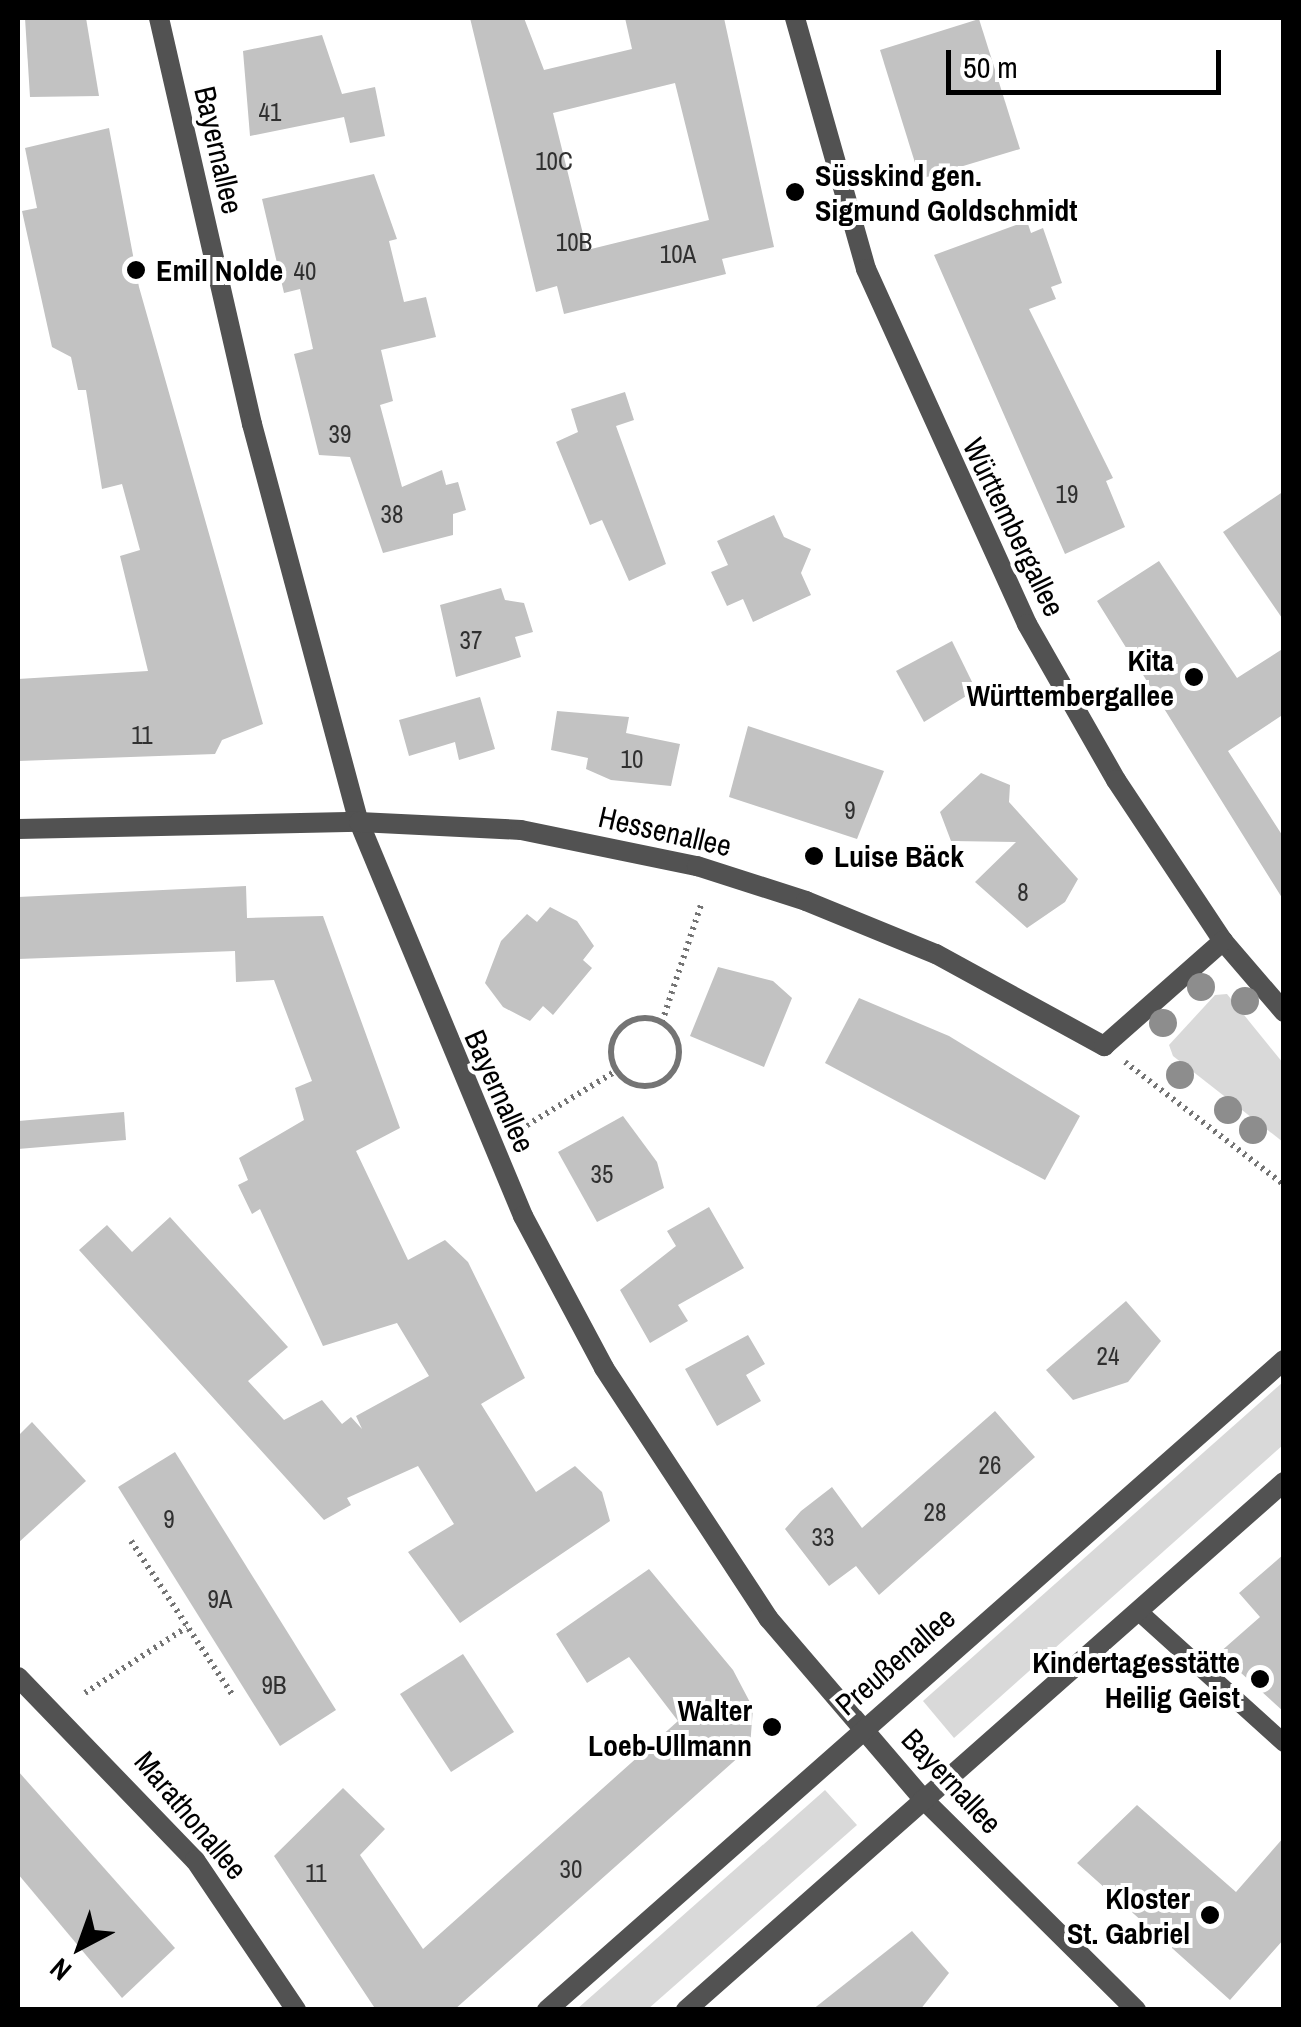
<!DOCTYPE html>
<html>
<head>
<meta charset="utf-8">
<style>
	body { margin:0 }
	#map { position:relative; width:1301px; height:2027px; overflow:hidden; background:#fff; font-family:"Archivo Narrow",sans-serif }
	div>[style] { position:absolute }
	[style*='--x'] { left:calc(var(--x)*1px); top:calc(var(--y)*1px); width:calc(var(--w)*1px); rotate:calc(var(--a)*1deg) }
	.green>* { inset:0; background:#d9d9d9 }
	.building>* { inset:0; background:#c2c2c2 }
	.path>* { height:6px; margin-top:-3px; transform-origin:0; background:repeating-linear-gradient(90deg,#747474 0 2.5px,transparent 0 7.5px) }
	.path>.ring { margin:-3px; padding:0; box-sizing:content-box; background:none; border:6px solid #747474; border-radius:50% }
	.service>* { height:18px; margin:-9px; padding:0 9px; transform-origin:9px; border-radius:9px; background:#525252 }
	.minor>* { height:20px; margin:-10px; padding:0 10px; transform-origin:10px; border-radius:10px; background:#525252 }
	.tertiary>* { height:20px; margin:-10px; padding:0 10px; transform-origin:10px; border-radius:10px; background:#525252 }
	.trees>* { width:28px; height:28px; margin:-14px; border-radius:50%; background:#8d8d8d }
	.dots>* { width:28px; height:28px; translate:-50% -50%; box-sizing:border-box; border:5px solid #fff; border-radius:50% }
	span { translate:-50% -50%; white-space:nowrap; text-align:center; line-height:1.15; -webkit-text-stroke:8px #fff; paint-order:stroke }
	.number-label { font-size:25px; color:#303030 }
	.number-label span { -webkit-text-stroke-width:0 }
	.street-label { font-size:30px; color:#000 }
	.poi-label { font-size:30px; color:#000; font-weight:700 }
	.left { translate:0 -50%; text-align:left }
	.right { translate:-100% -50%; text-align:right }
	.frame { position:absolute; inset:0; border:20px solid #000; pointer-events:none }
	.north { position:absolute; left:30px; top:1897px; width:100px; height:100px; -webkit-text-stroke:8px #fff; paint-order:stroke; rotate:221deg; font-size:28px; font-weight:700; line-height:40px; text-align:center; color:#000 }
	.north::after { content:''; display:block; margin:auto; width:35px; height:45px; background:#000; clip-path:polygon(50% 0,100% 100%,50% 72%,0 100%) }
	.scale { position:absolute; left:946px; top:50px; width:275px; height:45px; box-sizing:border-box; border:5px solid #000; border-top:0; padding-left:12px; font-size:30px; line-height:35px; white-space:nowrap; color:#000; -webkit-text-stroke:8px #fff; paint-order:stroke }
</style>
</head>
<body>
<div id="map">
	<div class="green">
		<div style="clip-path:polygon(1227px 994px,1283px 1063px,1283px 1142px,1173px 1056px,1169px 1045px,1215px 995px)"></div>
		<div style="clip-path:polygon(1283px 1382px,1283px 1445px,954px 1738px,923px 1701px)"></div>
		<div style="clip-path:polygon(825px 1790px,857px 1825px,648px 2009px,577px 2009px)"></div>
	</div>
	<div class="building">
		<div style="clip-path:polygon(25px 18px,86px 18px,99px 96px,30px 97px)"></div>
		<div style="clip-path:polygon(evenodd,470px 18px,524px 18px,544px 70px,632px 49px,625px 18px,724px 18px,774px 247px,722px 259px,726px 274px,564px 314px,557px 286px,536px 292px,470px 18px,675px 83px,709px 220px,587px 250px,553px 113px,675px 83px)"></div>
		<div style="clip-path:polygon(979px 19px,1020px 149px,920px 179px,880px 50px)"></div>
		<div style="clip-path:polygon(322px 35px,342px 94px,375px 87px,385px 136px,350px 143px,344px 117px,250px 136px,243px 51px)"></div>
		<div style="clip-path:polygon(109px 128px,139px 287px,263px 724px,222px 740px,215px 754px,18px 761px,18px 679px,148px 671px,120px 556px,140px 550px,122px 484px,102px 489px,86px 390px,78px 390px,71px 357px,52px 347px,22px 211px,37px 208px,25px 148px)"></div>
		<div style="clip-path:polygon(374px 174px,397px 239px,389px 241px,404px 302px,426px 297px,436px 337px,381px 350px,393px 401px,380px 405px,402px 487px,442px 470px,446px 485px,458px 482px,466px 510px,453px 514px,453px 535px,383px 553px,350px 457px,319px 455px,294px 354px,313px 349px,300px 289px,284px 293px,262px 199px)"></div>
		<div style="clip-path:polygon(1027px 221px,1031px 233px,1043px 228px,1062px 283px,1051px 287px,1056px 299px,1029px 309px,1113px 478px,1106px 481px,1125px 527px,1065px 554px,934px 255px)"></div>
		<div style="clip-path:polygon(625px 392px,634px 420px,616px 426px,666px 564px,629px 581px,602px 520px,590px 525px,556px 442px,578px 432px,571px 409px)"></div>
		<div style="clip-path:polygon(1284px 491px,1284px 621px,1223px 532px)"></div>
		<div style="clip-path:polygon(774px 515px,784px 537px,811px 549px,801px 573px,811px 595px,753px 622px,743px 599px,727px 606px,711px 572px,728px 565px,717px 541px)"></div>
		<div style="clip-path:polygon(1159px 561px,1237px 678px,1284px 648px,1284px 714px,1228px 751px,1284px 838px,1284px 901px,1097px 601px)"></div>
		<div style="clip-path:polygon(501px 588px,505px 600px,524px 603px,533px 632px,515px 637px,521px 657px,456px 677px,440px 605px)"></div>
		<div style="clip-path:polygon(952px 641px,976px 690px,924px 722px,896px 671px)"></div>
		<div style="clip-path:polygon(480px 697px,495px 749px,459px 760px,455px 742px,409px 756px,399px 720px)"></div>
		<div style="clip-path:polygon(557px 711px,629px 717px,626px 733px,680px 744px,671px 786px,611px 780px,586px 769px,588px 758px,551px 750px)"></div>
		<div style="clip-path:polygon(748px 726px,884px 771px,857px 839px,729px 797px)"></div>
		<div style="clip-path:polygon(981px 773px,1010px 785px,1009px 802px,1078px 879px,1065px 902px,1027px 928px,975px 882px,1016px 842px,951px 841px,940px 812px)"></div>
		<div style="clip-path:polygon(246px 886px,247px 918px,323px 916px,400px 1128px,356px 1151px,408px 1260px,445px 1240px,468px 1262px,525px 1378px,481px 1404px,536px 1492px,575px 1466px,602px 1492px,610px 1521px,460px 1623px,408px 1552px,454px 1524px,418px 1466px,347px 1498px,351px 1505px,324px 1520px,79px 1250px,107px 1225px,132px 1252px,170px 1217px,288px 1347px,248px 1381px,284px 1420px,322px 1400px,342px 1424px,351px 1417px,362px 1429px,356px 1416px,429px 1376px,397px 1323px,323px 1346px,260px 1209px,252px 1214px,238px 1185px,248px 1180px,239px 1158px,304px 1120px,295px 1088px,312px 1081px,274px 980px,236px 982px,235px 951px,18px 959px,18px 897px)"></div>
		<div style="clip-path:polygon(550px 907px,577px 921px,594px 946px,583px 960px,592px 968px,553px 1015px,543px 1006px,530px 1021px,503px 1007px,485px 983px,501px 941px,527px 914px,537px 922px)"></div>
		<div style="clip-path:polygon(718px 967px,773px 981px,792px 998px,764px 1067px,690px 1036px)"></div>
		<div style="clip-path:polygon(859px 998px,949px 1036px,1080px 1116px,1045px 1180px,825px 1063px)"></div>
		<div style="clip-path:polygon(124px 1112px,126px 1140px,18px 1149px,18px 1121px)"></div>
		<div style="clip-path:polygon(623px 1116px,657px 1162px,664px 1188px,597px 1222px,558px 1152px)"></div>
		<div style="clip-path:polygon(709px 1207px,744px 1268px,678px 1305px,688px 1321px,650px 1343px,620px 1290px,676px 1246px,667px 1231px)"></div>
		<div style="clip-path:polygon(1126px 1301px,1161px 1341px,1128px 1382px,1073px 1400px,1046px 1370px)"></div>
		<div style="clip-path:polygon(748px 1335px,765px 1364px,746px 1375px,761px 1401px,717px 1426px,685px 1369px)"></div>
		<div style="clip-path:polygon(995px 1411px,1035px 1457px,879px 1595px,856px 1566px,829px 1586px,785px 1529px,801px 1511px,832px 1487px,862px 1528px)"></div>
		<div style="clip-path:polygon(32px 1422px,86px 1481px,18px 1543px,18px 1436px)"></div>
		<div style="clip-path:polygon(175px 1452px,336px 1710px,280px 1746px,118px 1487px)"></div>
		<div style="clip-path:polygon(1284px 1554px,1284px 1712px,1219px 1653px,1260px 1617px,1239px 1593px)"></div>
		<div style="clip-path:polygon(649px 1569px,733px 1670px,753px 1708px,750px 1747px,454px 2010px,376px 2010px,274px 1856px,343px 1788px,385px 1829px,360px 1855px,423px 1949px,678px 1721px,629px 1657px,587px 1683px,556px 1634px)"></div>
		<div style="clip-path:polygon(463px 1654px,514px 1732px,451px 1772px,400px 1694px)"></div>
		<div style="clip-path:polygon(18px 1771px,175px 1948px,122px 1998px,18px 1874px)"></div>
		<div style="clip-path:polygon(1137px 1805px,1236px 1892px,1284px 1837px,1284px 1939px,1230px 2000px,1077px 1863px)"></div>
		<div style="clip-path:polygon(912px 1931px,949px 1973px,920px 2010px,812px 2010px)"></div>
	</div>
	<div class="path">
		<div class="ring" style="left:611px;top:1018px;width:62px;height:62px"></div>
		<div style="--x:662;--y:1022;--w:126;--a:-71.6"></div>
		<div style="--x:1125;--y:1062;--w:201;--a:37.7"></div>
		<div style="--x:514;--y:1133;--w:119;--a:-31.3"></div>
		<div style="--x:131;--y:1541;--w:187;--a:56.6"></div>
		<div style="--x:85;--y:1693;--w:121;--a:-32.9"></div>
	</div>
	<div class="service">
		<div style="--x:1138;--y:1611;--w:197;--a:42.1"></div>
	</div>
	<div class="minor">
		<div style="--x:159;--y:18;--w:417;--a:77.1"></div>
		<div style="--x:252;--y:424;--w:412;--a:75"></div>
		<div style="--x:359;--y:822;--w:427;--a:67.4"></div>
		<div style="--x:523;--y:1216;--w:172;--a:61.9"></div>
		<div style="--x:604;--y:1368;--w:299;--a:56.7"></div>
		<div style="--x:768;--y:1618;--w:238;--a:49.4"></div>
		<div style="--x:923;--y:1799;--w:300;--a:44.7"></div>
		<div style="--x:795;--y:18;--w:261;--a:74.2"></div>
		<div style="--x:866;--y:269;--w:390;--a:65.6"></div>
		<div style="--x:1027;--y:624;--w:180;--a:60.3"></div>
		<div style="--x:1116;--y:780;--w:193;--a:56.4"></div>
		<div style="--x:1223;--y:941;--w:94;--a:49.3"></div>
		<div style="--x:18;--y:829;--w:341;--a:-1.2"></div>
		<div style="--x:359;--y:822;--w:162;--a:2.8"></div>
		<div style="--x:521;--y:830;--w:180;--a:11.6"></div>
		<div style="--x:697;--y:866;--w:114;--a:17.8"></div>
		<div style="--x:806;--y:901;--w:140;--a:22.2"></div>
		<div style="--x:936;--y:954;--w:192;--a:28.7"></div>
		<div style="--x:1104;--y:1046;--w:159;--a:-41.4"></div>
		<div style="--x:18;--y:1677;--w:255;--a:46"></div>
		<div style="--x:195;--y:1860;--w:181;--a:56"></div>
	</div>
	<div class="tertiary">
		<div style="--x:547;--y:2010;--w:983;--a:-41.41"></div>
		<div style="--x:686;--y:2010;--w:798;--a:-41.44"></div>
	</div>
	<div class="trees">
		<div style="left:1201px;top:987px"></div>
		<div style="left:1245px;top:1001px"></div>
		<div style="left:1163px;top:1023px"></div>
		<div style="left:1180px;top:1075px"></div>
		<div style="left:1228px;top:1110px"></div>
		<div style="left:1253px;top:1130px"></div>
	</div>
	<div class="dots">
		<div style="left:795px;top:192px;background:#000"></div>
		<div style="left:136px;top:270px;background:#000"></div>
		<div style="left:1194px;top:677px;background:#000"></div>
		<div style="left:814px;top:856px;background:#000"></div>
		<div style="left:1260px;top:1679px;background:#000"></div>
		<div style="left:772px;top:1727px;background:#000"></div>
		<div style="left:1210px;top:1915px;background:#000"></div>
	</div>
	<div class="number-label">
		<span style="left:270px;top:112px">41</span>
		<span style="left:554px;top:161px">10C</span>
		<span style="left:574px;top:242px">10B</span>
		<span style="left:678px;top:254px">10A</span>
		<span style="left:305px;top:271px">40</span>
		<span style="left:340px;top:434px">39</span>
		<span style="left:1067px;top:494px">19</span>
		<span style="left:392px;top:514px">38</span>
		<span style="left:471px;top:640px">37</span>
		<span style="left:142px;top:735px">11</span>
		<span style="left:632px;top:759px">10</span>
		<span style="left:850px;top:810px">9</span>
		<span style="left:1023px;top:892px">8</span>
		<span style="left:602px;top:1174px">35</span>
		<span style="left:1108px;top:1356px">24</span>
		<span style="left:990px;top:1465px">26</span>
		<span style="left:935px;top:1512px">28</span>
		<span style="left:169px;top:1519px">9</span>
		<span style="left:823px;top:1537px">33</span>
		<span style="left:220px;top:1599px">9A</span>
		<span style="left:274px;top:1685px">9B</span>
		<span style="left:571px;top:1869px">30</span>
		<span style="left:316px;top:1873px">11</span>
	</div>
	<div class="street-label">
		<span style="left:219px;top:150px;rotate:77deg">Bayernallee</span>
		<span style="left:1014px;top:527px;rotate:64deg">Württembergallee</span>
		<span style="left:665px;top:831px;rotate:13deg">Hessenallee</span>
		<span style="left:500px;top:1091px;rotate:66deg">Bayernallee</span>
		<span style="left:895px;top:1661px;rotate:-41deg">Preußenallee</span>
		<span style="left:952px;top:1781px;rotate:47deg">Bayernallee</span>
		<span style="left:191px;top:1815px;rotate:50deg">Marathonallee</span>
	</div>
	<div class="poi-label">
		<span class="left" style="left:815px;top:192px">Süsskind gen.<br>Sigmund Goldschmidt</span>
		<span class="left" style="left:156px;top:270px">Emil Nolde</span>
		<span class="right" style="left:1174px;top:677px">Kita<br>Württembergallee</span>
		<span class="left" style="left:834px;top:856px">Luise Bäck</span>
		<span class="right" style="left:1240px;top:1679px">Kindertagesstätte<br>Heilig Geist</span>
		<span class="right" style="left:752px;top:1727px">Walter<br>Loeb-Ullmann</span>
		<span class="right" style="left:1190px;top:1915px">Kloster<br>St. Gabriel</span>
	</div>
	<div class="frame"></div>
	<div class="north">N</div>
	<div class="scale">50 m</div>
</div>
</body>
</html>
